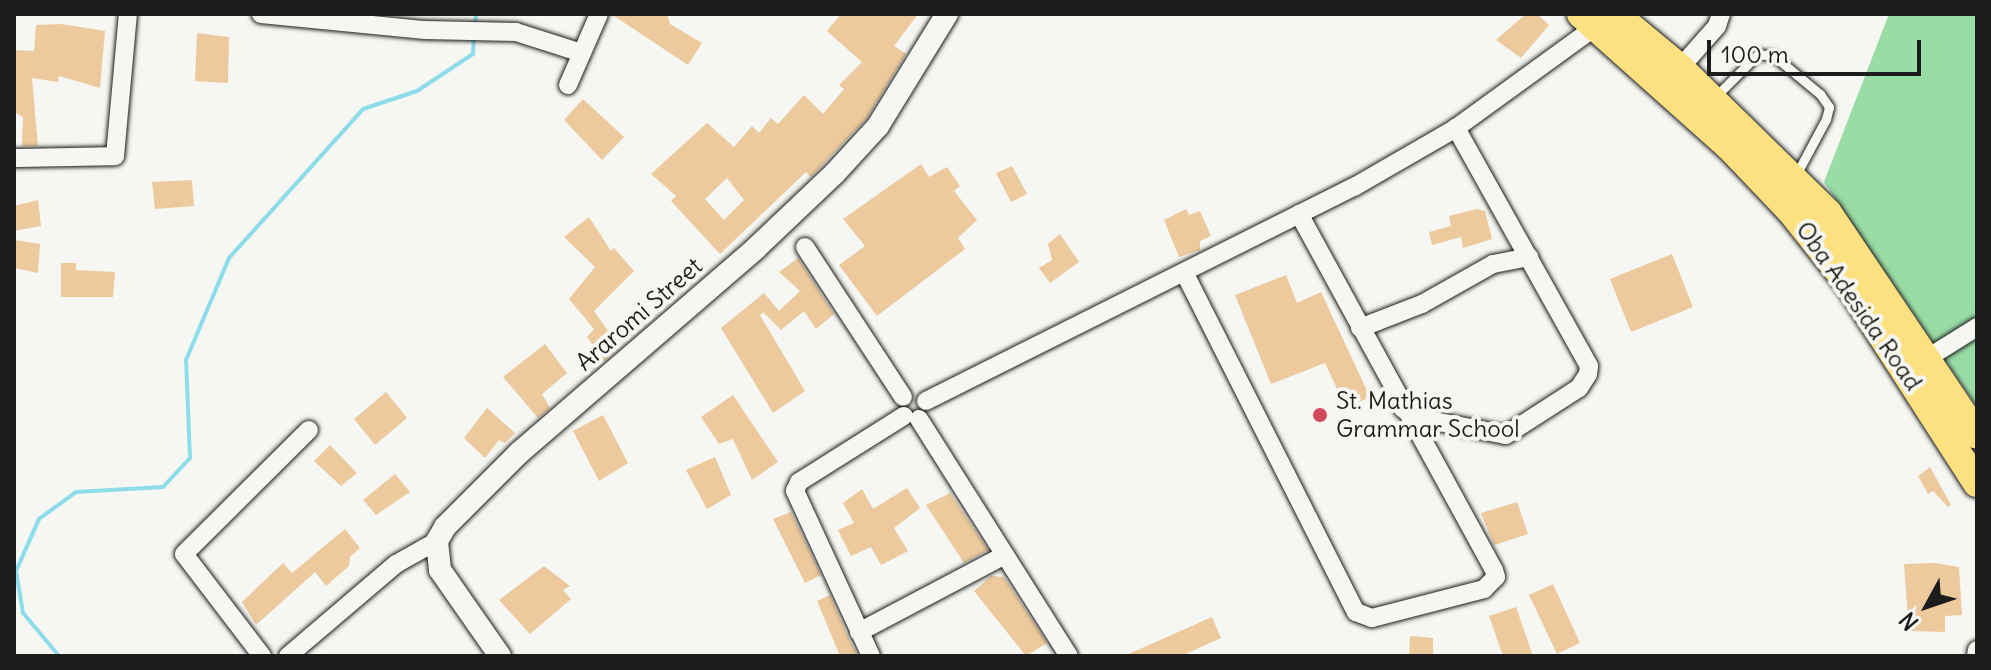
<!DOCTYPE html>
<html>
<head>
<meta charset="utf-8">
<style>
	body { margin:0 }
	#map { position:relative; width:1991px; height:670px; overflow:hidden; background:#f6f6f2; font-family:Delius,sans-serif }
	div>[style] { position:absolute }
	[style*='--x'] { left:calc(var(--x)*1px); top:calc(var(--y)*1px); width:calc(var(--w)*1px); rotate:calc(var(--a)*1deg) }
	.green>* { inset:0; background:#99dca6 }
	.stream>* { height:4px; margin:-2px; padding:0 2px; transform-origin:2px; border-radius:2px; background:#8ddcea }
	.building>* { inset:0; background:#ecca9d }
	.roads { filter:drop-shadow(0 0 2px #1c1c1c) drop-shadow(0 0 2px #1c1c1c) }
	.service>* { height:9px; margin:-4.5px; padding:0 4.5px; transform-origin:4.5px; border-radius:4.5px; background:#f6f6f2 }
	.minor>* { height:18px; margin:-9px; padding:0 9px; transform-origin:9px; border-radius:9px; background:#f6f6f2 }
	.tertiary>* { height:22px; margin:-11px; padding:0 11px; transform-origin:11px; border-radius:11px; background:#f6f6f2 }
	.primary>* { height:28px; margin:-14px; padding:0 14px; transform-origin:14px; border-radius:14px; background:#fde080 }
	.dots>* { width:22px; height:22px; translate:-50% -50%; box-sizing:border-box; border:4px solid #f6f6f2; border-radius:50% }
	span { translate:-50% -50%; white-space:nowrap; text-align:center; line-height:1.15; -webkit-text-stroke:8px #f6f6f2; paint-order:stroke }
	.street-label { font-size:24px; color:#1c1c1c }
	.poi-label { font-size:24px; color:#1c1c1c }
	.left { translate:0 -50%; text-align:left }
	.frame { position:absolute; inset:0; border:16px solid #1c1c1c; pointer-events:none }
	.north { position:absolute; left:1887px; top:566px; width:80px; height:80px; -webkit-text-stroke:6px #f6f6f2; paint-order:stroke; rotate:230deg; font-size:22px; font-weight:700; line-height:32px; text-align:center; color:#1c1c1c }
	.north::after { content:''; display:block; margin:auto; width:28px; height:36px; background:#1c1c1c; clip-path:polygon(50% 0,100% 100%,50% 72%,0 100%) }
	.scale { position:absolute; left:1707px; top:40px; width:214px; height:36px; box-sizing:border-box; border:4px solid #1c1c1c; border-top:0; padding-left:10px; font-size:24px; line-height:28px; white-space:nowrap; color:#1c1c1c; -webkit-text-stroke:6px #f6f6f2; paint-order:stroke }
</style>
</head>
<body>
<div id="map">
	<div class="green">
		<div style="clip-path:polygon(1889px 14px,1977px 14px,1977px 407px,1824px 182px)"></div>
	</div>
	<div class="stream">
		<div style="--x:475;--y:28;--w:14;--a:-86"></div>
		<div style="--x:59;--y:656;--w:56;--a:-129.9"></div>
		<div style="--x:23;--y:613;--w:43;--a:-99.5"></div>
		<div style="--x:16;--y:571;--w:57;--a:-66.1"></div>
		<div style="--x:39;--y:519;--w:46;--a:-36.1"></div>
		<div style="--x:76;--y:492;--w:87;--a:-3.3"></div>
		<div style="--x:163;--y:487;--w:40;--a:-47"></div>
		<div style="--x:190;--y:458;--w:98;--a:-92.3"></div>
		<div style="--x:186;--y:360;--w:111;--a:-67.1"></div>
		<div style="--x:229;--y:258;--w:200;--a:-48"></div>
		<div style="--x:363;--y:109;--w:57;--a:-18.4"></div>
		<div style="--x:417;--y:91;--w:67;--a:-33.5"></div>
		<div style="--x:473;--y:54;--w:18;--a:-87"></div>
	</div>
	<div class="building">
		<div style="clip-path:polygon(611px 14px,667px 14px,670px 24px,702px 43px,688px 65px)"></div>
		<div style="clip-path:polygon(evenodd,841px 14px,918px 14px,894px 46px,906px 54px,867px 118px,811px 177px,806px 172px,720px 254px,671px 201px,676px 196px,651px 174px,707px 123px,734px 147px,752px 126px,759px 133px,771px 118px,778px 124px,804px 95px,823px 114px,844px 89px,839px 85px,862px 62px,827px 31px,841px 14px,727px 178px,744px 200px,724px 220px,705px 199px,727px 178px)"></div>
		<div style="clip-path:polygon(1526px 14px,1537px 14px,1549px 25px,1521px 58px,1496px 40px)"></div>
		<div style="clip-path:polygon(61px 24px,105px 31px,100px 88px,59px 76px,58px 82px,32px 78px,38px 146px,22px 146px,23px 117px,14px 112px,14px 50px,34px 51px,36px 25px)"></div>
		<div style="clip-path:polygon(197px 33px,229px 37px,228px 83px,195px 81px)"></div>
		<div style="clip-path:polygon(583px 99px,624px 137px,602px 160px,564px 120px)"></div>
		<div style="clip-path:polygon(921px 164px,929px 177px,947px 167px,960px 186px,954px 191px,977px 220px,958px 238px,965px 249px,877px 316px,839px 265px,865px 246px,843px 219px)"></div>
		<div style="clip-path:polygon(1012px 166px,1027px 194px,1011px 202px,996px 173px)"></div>
		<div style="clip-path:polygon(192px 180px,194px 206px,155px 209px,152px 182px)"></div>
		<div style="clip-path:polygon(38px 200px,41px 226px,14px 231px,14px 206px)"></div>
		<div style="clip-path:polygon(1186px 209px,1189px 215px,1200px 211px,1211px 236px,1200px 241px,1200px 250px,1179px 257px,1164px 220px)"></div>
		<div style="clip-path:polygon(1477px 209px,1485px 211px,1492px 239px,1463px 248px,1461px 237px,1432px 245px,1429px 232px,1451px 226px,1449px 216px)"></div>
		<div style="clip-path:polygon(589px 217px,611px 251px,614px 248px,634px 271px,594px 311px,620px 348px,604px 361px,587px 337px,594px 329px,569px 299px,595px 267px,564px 237px)"></div>
		<div style="clip-path:polygon(1060px 234px,1079px 262px,1050px 283px,1039px 268px,1052px 260px,1048px 244px)"></div>
		<div style="clip-path:polygon(14px 240px,40px 244px,38px 273px,14px 268px)"></div>
		<div style="clip-path:polygon(1672px 254px,1693px 307px,1631px 332px,1610px 279px)"></div>
		<div style="clip-path:polygon(798px 258px,834px 314px,816px 329px,804px 311px,781px 330px,763px 312px,760px 315px,805px 391px,773px 413px,721px 328px,764px 293px,779px 311px,800px 291px,779px 272px)"></div>
		<div style="clip-path:polygon(61px 263px,76px 263px,76px 270px,115px 272px,113px 297px,61px 297px)"></div>
		<div style="clip-path:polygon(1286px 275px,1297px 303px,1321px 292px,1370px 397px,1346px 408px,1325px 363px,1271px 384px,1235px 295px)"></div>
		<div style="clip-path:polygon(545px 344px,567px 373px,542px 394px,550px 408px,538px 418px,503px 377px)"></div>
		<div style="clip-path:polygon(386px 392px,407px 418px,375px 445px,354px 419px)"></div>
		<div style="clip-path:polygon(733px 395px,778px 462px,752px 480px,733px 439px,719px 444px,701px 417px)"></div>
		<div style="clip-path:polygon(487px 408px,515px 433px,505px 443px,499px 440px,485px 458px,464px 438px)"></div>
		<div style="clip-path:polygon(603px 415px,628px 463px,599px 481px,573px 431px)"></div>
		<div style="clip-path:polygon(330px 445px,357px 473px,341px 486px,314px 461px)"></div>
		<div style="clip-path:polygon(715px 457px,731px 495px,707px 509px,686px 470px)"></div>
		<div style="clip-path:polygon(1930px 467px,1951px 505px,1948px 507px,1933px 491px,1928px 494px,1918px 476px)"></div>
		<div style="clip-path:polygon(395px 474px,410px 492px,376px 515px,363px 500px)"></div>
		<div style="clip-path:polygon(907px 488px,920px 508px,894px 528px,908px 551px,881px 565px,871px 547px,851px 556px,838px 530px,854px 523px,843px 503px,862px 489px,873px 509px)"></div>
		<div style="clip-path:polygon(950px 493px,988px 550px,964px 563px,926px 505px)"></div>
		<div style="clip-path:polygon(1517px 502px,1528px 534px,1494px 545px,1481px 513px)"></div>
		<div style="clip-path:polygon(791px 512px,821px 575px,805px 583px,773px 519px)"></div>
		<div style="clip-path:polygon(345px 529px,360px 548px,350px 557px,349px 566px,326px 586px,315px 572px,256px 625px,242px 602px,283px 563px,292px 573px)"></div>
		<div style="clip-path:polygon(1935px 563px,1959px 567px,1962px 615px,1945px 616px,1945px 632px,1909px 631px,1904px 564px)"></div>
		<div style="clip-path:polygon(544px 566px,570px 586px,563px 590px,571px 599px,530px 634px,499px 600px)"></div>
		<div style="clip-path:polygon(991px 576px,1004px 577px,1047px 643px,1026px 656px,974px 591px)"></div>
		<div style="clip-path:polygon(1553px 584px,1580px 643px,1557px 654px,1529px 595px)"></div>
		<div style="clip-path:polygon(830px 595px,848px 637px,858px 656px,840px 656px,817px 601px)"></div>
		<div style="clip-path:polygon(1516px 607px,1533px 656px,1503px 656px,1489px 616px)"></div>
		<div style="clip-path:polygon(1212px 617px,1221px 638px,1181px 656px,1124px 656px)"></div>
		<div style="clip-path:polygon(1410px 636px,1433px 638px,1433px 656px,1409px 656px)"></div>
	</div>
	<div class="roads">
		<div class="service">
			<div style="--x:1715;--y:97;--w:61;--a:-45"></div>
			<div style="--x:1758;--y:54;--w:16;--a:7"></div>
			<div style="--x:1774;--y:56;--w:60;--a:39.6"></div>
			<div style="--x:1820;--y:94;--w:16;--a:55"></div>
			<div style="--x:1829;--y:107;--w:12;--a:104"></div>
			<div style="--x:1826;--y:119;--w:64;--a:118.2"></div>
		</div>
		<div class="minor">
			<div style="--x:261;--y:14;--w:165;--a:5.6"></div>
			<div style="--x:425;--y:30;--w:91;--a:1.3"></div>
			<div style="--x:516;--y:32;--w:69;--a:17.7"></div>
			<div style="--x:1680;--y:68;--w:56;--a:-48.6"></div>
			<div style="--x:1717;--y:26;--w:13;--a:-72"></div>
			<div style="--x:568;--y:85;--w:77;--a:-66.4"></div>
			<div style="--x:14;--y:158;--w:101;--a:-1.1"></div>
			<div style="--x:115;--y:156;--w:143;--a:-84.8"></div>
			<div style="--x:805;--y:247;--w:179;--a:56.8"></div>
			<div style="--x:1185;--y:274;--w:379;--a:63.2"></div>
			<div style="--x:1356;--y:612;--w:17;--a:21"></div>
			<div style="--x:1372;--y:618;--w:116;--a:-14.5"></div>
			<div style="--x:1484;--y:589;--w:17;--a:-45"></div>
			<div style="--x:1496;--y:577;--w:7;--a:-106"></div>
			<div style="--x:1494;--y:570;--w:406;--a:-118.7"></div>
			<div style="--x:1360;--y:328;--w:66;--a:-21.2"></div>
			<div style="--x:1422;--y:304;--w:81;--a:-29.4"></div>
			<div style="--x:1493;--y:264;--w:37;--a:-11"></div>
			<div style="--x:1929;--y:357;--w:57;--a:-32"></div>
			<div style="--x:926;--y:401;--w:479;--a:-26.6"></div>
			<div style="--x:1354;--y:187;--w:118;--a:-30"></div>
			<div style="--x:1456;--y:128;--w:180;--a:-36"></div>
			<div style="--x:1403;--y:409;--w:28;--a:23"></div>
			<div style="--x:1429;--y:420;--w:78;--a:11"></div>
			<div style="--x:1506;--y:435;--w:87;--a:-32.8"></div>
			<div style="--x:1579;--y:388;--w:17;--a:-57"></div>
			<div style="--x:1588;--y:374;--w:8;--a:-83"></div>
			<div style="--x:1589;--y:366;--w:273;--a:-119.2"></div>
			<div style="--x:919;--y:419;--w:280;--a:57.7"></div>
			<div style="--x:859;--y:632;--w:165;--a:-27.8"></div>
			<div style="--x:262;--y:656;--w:128;--a:-127.4"></div>
			<div style="--x:184;--y:554;--w:176;--a:-44.8"></div>
			<div style="--x:288;--y:656;--w:142;--a:-40.4"></div>
			<div style="--x:396;--y:564;--w:47;--a:-29.3"></div>
			<div style="--x:871;--y:656;--w:182;--a:-114.7"></div>
			<div style="--x:795;--y:491;--w:10;--a:-66"></div>
			<div style="--x:799;--y:482;--w:124;--a:-32.2"></div>
			<div style="--x:1976;--y:656;--w:6;--a:-81"></div>
		</div>
		<div class="tertiary">
			<div style="--x:500;--y:656;--w:105;--a:-124.9"></div>
			<div style="--x:440;--y:570;--w:29;--a:-96"></div>
			<div style="--x:437;--y:541;--w:16;--a:-60"></div>
			<div style="--x:445;--y:527;--w:105;--a:-45"></div>
			<div style="--x:519;--y:453;--w:312;--a:-40.8"></div>
			<div style="--x:755;--y:249;--w:110;--a:-43.5"></div>
			<div style="--x:835;--y:173;--w:64;--a:-47.5"></div>
			<div style="--x:878;--y:126;--w:132;--a:-58.4"></div>
		</div>
		<div class="primary">
			<div style="--x:1581;--y:14;--w:200;--a:41.8"></div>
			<div style="--x:1730;--y:147;--w:88;--a:46.4"></div>
			<div style="--x:1791;--y:211;--w:92;--a:51.6"></div>
			<div style="--x:1848;--y:283;--w:238;--a:57.2"></div>
			<div style="--x:1615;--y:14;--w:85;--a:39.7"></div>
			<div style="--x:1680;--y:68;--w:207;--a:44.4"></div>
			<div style="--x:1828;--y:213;--w:267;--a:56.1"></div>
		</div>
	</div>
	<div class="dots">
		<div style="left:1320px;top:415px;background:#d1495b"></div>
	</div>
	<div class="street-label">
		<span style="left:1859px;top:306px;rotate:55deg">Oba Adesida Road</span>
		<span style="left:639px;top:314px;rotate:-41deg">Araromi Street</span>
	</div>
	<div class="poi-label">
		<span class="left" style="left:1336px;top:415px">St. Mathias<br>Grammar School</span>
	</div>
	<div class="frame"></div>
	<div class="north">N</div>
	<div class="scale">100 m</div>
</div>
</body>
</html>
